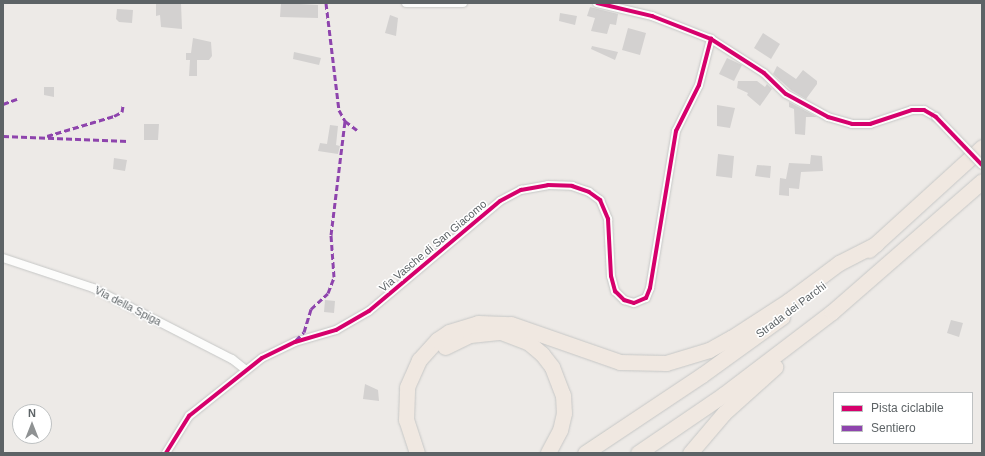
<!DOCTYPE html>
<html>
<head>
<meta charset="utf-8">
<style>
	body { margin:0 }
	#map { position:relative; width:985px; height:456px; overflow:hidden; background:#edeae7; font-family:Arial,sans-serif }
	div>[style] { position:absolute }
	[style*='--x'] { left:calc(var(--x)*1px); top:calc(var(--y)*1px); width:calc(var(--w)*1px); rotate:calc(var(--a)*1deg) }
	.building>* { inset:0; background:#d3d1d0 }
	.roads { filter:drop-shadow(0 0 1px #c6c7c6) drop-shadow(0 0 1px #c6c7c6) }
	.street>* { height:8px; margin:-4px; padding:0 4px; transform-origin:4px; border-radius:4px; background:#fcfcfb }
	.highway>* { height:15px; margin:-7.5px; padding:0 7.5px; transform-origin:7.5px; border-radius:7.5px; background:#f0e8e1 }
	.bridges { filter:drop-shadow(0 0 1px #c6c7c6) drop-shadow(0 0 1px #c6c7c6) }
	.street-bridge>* { height:8px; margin:-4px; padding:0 4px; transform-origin:4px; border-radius:4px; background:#fcfcfb }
	.quiet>* { height:3px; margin-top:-1.5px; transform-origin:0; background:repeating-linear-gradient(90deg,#8e44ad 0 6px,transparent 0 9px) }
	.cycleway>* { height:4px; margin:-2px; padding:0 2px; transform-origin:2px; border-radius:2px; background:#d6006c }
	span { translate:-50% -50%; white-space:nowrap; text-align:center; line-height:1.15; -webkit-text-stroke:3px #fff; paint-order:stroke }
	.street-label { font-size:11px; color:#5d6366 }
	.frame { position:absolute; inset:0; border:4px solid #5d6366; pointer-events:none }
	.legend { position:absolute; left:833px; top:392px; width:140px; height:52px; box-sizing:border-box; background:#fff; border:1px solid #bec1c2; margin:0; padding:5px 7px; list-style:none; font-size:12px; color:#5d6366 }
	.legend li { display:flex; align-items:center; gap:8px; height:20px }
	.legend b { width:20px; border:1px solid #bec1c2 }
	.north { position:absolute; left:12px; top:404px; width:40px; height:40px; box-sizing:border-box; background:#fff; border:1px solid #bec1c2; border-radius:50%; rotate:0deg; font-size:11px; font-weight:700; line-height:16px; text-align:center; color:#5d6366 }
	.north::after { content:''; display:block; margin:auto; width:14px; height:18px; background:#8f9293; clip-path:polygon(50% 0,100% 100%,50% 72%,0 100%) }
</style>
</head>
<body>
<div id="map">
	<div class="building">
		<div style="clip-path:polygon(156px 3px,181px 3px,182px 29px,161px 27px,160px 15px,156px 16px)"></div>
		<div style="clip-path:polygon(281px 3px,318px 5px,318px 18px,280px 17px)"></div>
		<div style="clip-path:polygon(590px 7px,618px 14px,616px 25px,610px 24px,607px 34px,591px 31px,595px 18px,587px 16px)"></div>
		<div style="clip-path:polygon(117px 9px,133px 10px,132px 23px,119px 22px,116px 19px)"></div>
		<div style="clip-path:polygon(560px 13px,577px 16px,575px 25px,559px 21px)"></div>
		<div style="clip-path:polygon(390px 15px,398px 18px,396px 36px,385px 33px)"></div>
		<div style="clip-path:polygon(628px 28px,646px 33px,640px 55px,622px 50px)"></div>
		<div style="clip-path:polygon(763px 33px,780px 44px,771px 59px,754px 48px)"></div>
		<div style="clip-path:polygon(193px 38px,211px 42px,212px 56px,209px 60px,197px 60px,197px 76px,189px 76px,190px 60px,186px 60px,186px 53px,191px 53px)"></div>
		<div style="clip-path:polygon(592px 46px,618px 52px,615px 60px,591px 49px)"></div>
		<div style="clip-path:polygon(294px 52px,321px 58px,319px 65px,293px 59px)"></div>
		<div style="clip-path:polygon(727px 58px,742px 65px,734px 81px,719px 74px)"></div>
		<div style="clip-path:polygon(777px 66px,796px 79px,803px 70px,817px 81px,817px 84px,806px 99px,791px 90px,773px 74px)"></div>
		<div style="clip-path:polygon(738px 81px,757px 81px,765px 87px,767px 84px,772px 89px,760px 106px,747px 95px,748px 93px,737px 88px)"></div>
		<div style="clip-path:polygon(44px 87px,54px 87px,54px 97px,44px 95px)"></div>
		<div style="clip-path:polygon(789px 102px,817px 117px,806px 117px,805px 135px,795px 134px,794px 109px,789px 107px)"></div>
		<div style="clip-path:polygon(717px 105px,735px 108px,730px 128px,717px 126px)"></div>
		<div style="clip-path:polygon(144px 124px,159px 124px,158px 140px,144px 140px)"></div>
		<div style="clip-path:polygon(330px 125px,338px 126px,336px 145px,340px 146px,338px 154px,318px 151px,320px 143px,327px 144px)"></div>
		<div style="clip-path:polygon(718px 154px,734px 156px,732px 178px,716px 176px)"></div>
		<div style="clip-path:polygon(811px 155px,822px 156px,823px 171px,801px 172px,799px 189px,789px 188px,789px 196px,779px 195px,780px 178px,786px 179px,789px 163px,810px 164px)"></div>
		<div style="clip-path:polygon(114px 158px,127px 160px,125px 171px,113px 169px)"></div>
		<div style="clip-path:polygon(757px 165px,771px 166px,770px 178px,755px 176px)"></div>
		<div style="clip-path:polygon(325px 300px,335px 301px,334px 313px,324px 312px)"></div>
		<div style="clip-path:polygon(951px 320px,963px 323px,959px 337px,947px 333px)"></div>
		<div style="clip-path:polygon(365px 384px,378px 390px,379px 401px,363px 399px)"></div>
	</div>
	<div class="roads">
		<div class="street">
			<div style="--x:406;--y:3;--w:57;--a:0"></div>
			<div style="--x:597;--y:3;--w:57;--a:13.3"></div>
			<div style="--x:652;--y:16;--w:63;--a:21.3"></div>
			<div style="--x:711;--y:39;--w:63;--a:32.7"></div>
			<div style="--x:764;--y:73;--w:30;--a:44"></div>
			<div style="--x:786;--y:94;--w:48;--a:28.7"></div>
			<div style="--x:828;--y:117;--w:25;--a:16"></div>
			<div style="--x:852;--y:124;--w:18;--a:0"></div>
			<div style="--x:870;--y:124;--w:44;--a:-18.4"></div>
			<div style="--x:912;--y:110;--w:12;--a:0"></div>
			<div style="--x:924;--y:110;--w:14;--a:30"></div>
			<div style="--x:3;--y:258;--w:95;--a:18.4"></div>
			<div style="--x:93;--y:288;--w:156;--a:27.1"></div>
			<div style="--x:232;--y:359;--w:18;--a:38"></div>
			<div style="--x:166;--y:453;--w:44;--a:-58.1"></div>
			<div style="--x:189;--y:416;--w:93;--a:-38.5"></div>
			<div style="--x:262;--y:358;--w:37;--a:-26"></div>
			<div style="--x:295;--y:342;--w:43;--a:-16.3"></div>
			<div style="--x:336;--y:330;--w:38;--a:-30"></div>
			<div style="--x:369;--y:311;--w:171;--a:-40"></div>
			<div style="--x:500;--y:201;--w:24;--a:-28"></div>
			<div style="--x:521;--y:190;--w:27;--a:-10"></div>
			<div style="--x:548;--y:185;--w:24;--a:2"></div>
			<div style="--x:572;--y:186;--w:18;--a:19"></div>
			<div style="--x:589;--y:192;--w:14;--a:36"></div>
			<div style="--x:600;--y:200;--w:21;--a:67"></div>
			<div style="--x:608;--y:219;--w:57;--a:87"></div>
			<div style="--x:611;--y:276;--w:16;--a:75"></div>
			<div style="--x:615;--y:291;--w:13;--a:45"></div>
			<div style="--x:624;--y:300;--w:10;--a:17"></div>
			<div style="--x:634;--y:303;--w:13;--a:-23"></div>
			<div style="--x:646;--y:298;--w:11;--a:-68"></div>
			<div style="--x:650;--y:288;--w:159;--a:-80.6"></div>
			<div style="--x:676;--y:131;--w:51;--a:-63.4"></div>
			<div style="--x:699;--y:85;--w:48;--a:-75.4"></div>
		</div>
		<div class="highway">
			<div style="--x:869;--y:250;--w:153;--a:-42.3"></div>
			<div style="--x:445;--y:347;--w:28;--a:-26"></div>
			<div style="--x:470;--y:335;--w:31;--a:-6"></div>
			<div style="--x:501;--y:332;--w:30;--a:21"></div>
			<div style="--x:529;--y:343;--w:17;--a:40"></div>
			<div style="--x:542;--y:354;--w:16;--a:52"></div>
			<div style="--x:552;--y:367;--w:30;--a:69"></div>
			<div style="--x:563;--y:395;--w:18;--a:87"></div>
			<div style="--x:564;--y:413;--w:17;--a:103"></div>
			<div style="--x:560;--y:430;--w:26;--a:118"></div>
			<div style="--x:417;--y:453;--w:35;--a:-108"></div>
			<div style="--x:406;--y:420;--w:33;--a:-88"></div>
			<div style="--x:407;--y:387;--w:30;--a:-66"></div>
			<div style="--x:419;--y:360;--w:27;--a:-48"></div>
			<div style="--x:437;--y:340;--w:14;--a:-34"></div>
			<div style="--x:449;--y:332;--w:30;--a:-17"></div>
			<div style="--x:478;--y:323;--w:33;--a:2"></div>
			<div style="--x:511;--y:324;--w:115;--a:19.2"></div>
			<div style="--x:620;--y:362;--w:46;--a:1.2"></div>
			<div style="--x:666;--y:363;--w:45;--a:-16.8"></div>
			<div style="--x:709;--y:350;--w:25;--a:-29"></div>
			<div style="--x:731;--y:338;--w:68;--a:-33"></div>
			<div style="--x:788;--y:301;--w:64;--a:-36.7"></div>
			<div style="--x:839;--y:263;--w:42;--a:-27.2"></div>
			<div style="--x:585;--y:453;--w:141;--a:-33.7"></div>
			<div style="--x:702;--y:375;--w:99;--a:-35.9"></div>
			<div style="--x:638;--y:453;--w:103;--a:-34.3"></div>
			<div style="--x:723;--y:395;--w:137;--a:-37.3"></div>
			<div style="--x:832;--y:312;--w:199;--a:-41.1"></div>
			<div style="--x:690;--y:453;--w:52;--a:-49.6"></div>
			<div style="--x:724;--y:413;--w:69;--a:-42"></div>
		</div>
	</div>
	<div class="bridges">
		<div class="street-bridge">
			<div style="--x:936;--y:117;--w:66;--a:46.2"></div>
		</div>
	</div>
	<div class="quiet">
		<div style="--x:326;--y:3;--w:108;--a:83.1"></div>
		<div style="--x:339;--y:110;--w:13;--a:61"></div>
		<div style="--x:345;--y:121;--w:15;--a:37"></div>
		<div style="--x:3;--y:104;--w:15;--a:-20"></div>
		<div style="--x:3;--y:136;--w:125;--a:2.3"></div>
		<div style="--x:47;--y:136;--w:70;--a:-16.6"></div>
		<div style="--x:114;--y:116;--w:9;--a:-27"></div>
		<div style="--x:122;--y:112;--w:6;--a:-81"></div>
		<div style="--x:296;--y:340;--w:11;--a:-45"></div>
		<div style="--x:304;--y:332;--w:24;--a:-73"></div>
		<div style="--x:311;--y:309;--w:23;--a:-43"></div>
		<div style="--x:328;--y:293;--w:17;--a:-69"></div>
		<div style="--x:334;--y:277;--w:42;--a:-94.1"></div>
		<div style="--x:331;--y:235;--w:115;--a:-83"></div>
	</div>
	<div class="cycleway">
		<div style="--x:597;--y:3;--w:57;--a:13.3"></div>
		<div style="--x:652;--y:16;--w:63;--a:21.3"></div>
		<div style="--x:711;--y:39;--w:63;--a:32.7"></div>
		<div style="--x:764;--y:73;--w:30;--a:44"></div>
		<div style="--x:786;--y:94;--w:48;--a:28.7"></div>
		<div style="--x:828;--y:117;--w:25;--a:16"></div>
		<div style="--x:852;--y:124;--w:18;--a:0"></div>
		<div style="--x:870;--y:124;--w:44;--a:-18.4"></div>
		<div style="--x:912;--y:110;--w:12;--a:0"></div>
		<div style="--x:924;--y:110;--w:14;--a:30"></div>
		<div style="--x:936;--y:117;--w:66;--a:46.2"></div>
		<div style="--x:166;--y:453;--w:44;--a:-58.1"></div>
		<div style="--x:189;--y:416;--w:93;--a:-38.5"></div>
		<div style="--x:262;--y:358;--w:37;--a:-26"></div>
		<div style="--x:295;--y:342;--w:43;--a:-16.3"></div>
		<div style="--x:336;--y:330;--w:38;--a:-30"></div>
		<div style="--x:369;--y:311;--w:171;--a:-40"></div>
		<div style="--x:500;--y:201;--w:24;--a:-28"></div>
		<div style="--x:521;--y:190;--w:27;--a:-10"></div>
		<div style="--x:548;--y:185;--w:24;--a:2"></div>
		<div style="--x:572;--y:186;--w:18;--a:19"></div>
		<div style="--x:589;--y:192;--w:14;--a:36"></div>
		<div style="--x:600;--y:200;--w:21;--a:67"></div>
		<div style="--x:608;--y:219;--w:57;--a:87"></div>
		<div style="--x:611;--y:276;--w:16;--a:75"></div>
		<div style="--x:615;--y:291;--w:13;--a:45"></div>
		<div style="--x:624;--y:300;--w:10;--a:17"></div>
		<div style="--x:634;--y:303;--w:13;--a:-23"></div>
		<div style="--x:646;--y:298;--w:11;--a:-68"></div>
		<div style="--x:650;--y:288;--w:159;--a:-80.6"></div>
		<div style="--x:676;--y:131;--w:51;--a:-63.4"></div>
		<div style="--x:699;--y:85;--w:48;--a:-75.4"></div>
	</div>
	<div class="street-label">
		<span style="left:433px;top:246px;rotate:-40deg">Via Vasche di San Giacomo</span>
		<span style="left:128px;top:306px;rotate:27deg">Via della Spiga</span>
		<span style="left:791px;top:310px;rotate:-37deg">Strada dei Parchi</span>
	</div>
	<div class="frame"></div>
	<ul class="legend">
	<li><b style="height:5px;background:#d6006c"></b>Pista ciclabile</li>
	<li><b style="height:5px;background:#8e44ad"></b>Sentiero</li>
	</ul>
	<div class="north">N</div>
</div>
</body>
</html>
